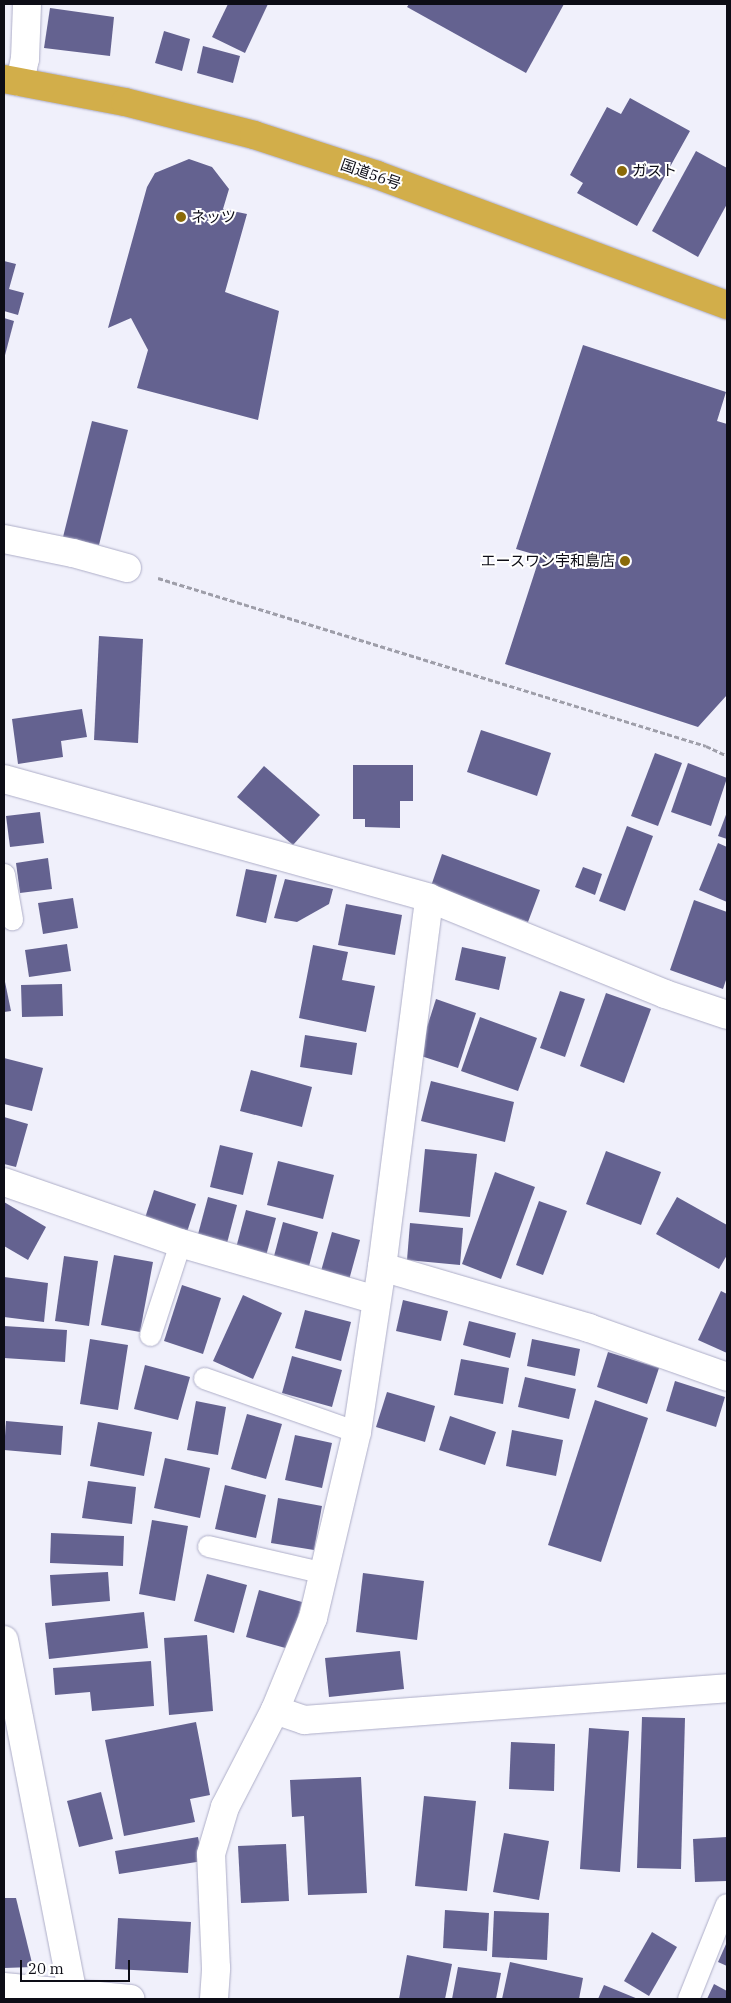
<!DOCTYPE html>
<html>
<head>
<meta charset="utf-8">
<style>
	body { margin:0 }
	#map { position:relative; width:731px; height:2003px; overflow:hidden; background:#f0f0fb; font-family:"IBM Plex Serif","Noto Sans JP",serif }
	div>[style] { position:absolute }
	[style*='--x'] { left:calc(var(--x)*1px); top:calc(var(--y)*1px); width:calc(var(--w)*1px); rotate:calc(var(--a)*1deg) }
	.building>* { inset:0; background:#646290 }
	.path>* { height:3px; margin-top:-1.5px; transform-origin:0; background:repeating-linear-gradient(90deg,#9e9ea9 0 5px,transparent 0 7.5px) }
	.roads { filter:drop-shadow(0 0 1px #aeaec8) drop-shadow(0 0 1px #aeaec8) }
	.service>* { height:21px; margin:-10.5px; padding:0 10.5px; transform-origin:10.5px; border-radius:10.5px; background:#fff }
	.minor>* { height:28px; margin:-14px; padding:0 14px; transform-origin:14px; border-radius:14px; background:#fff }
	.tertiary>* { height:28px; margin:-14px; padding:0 14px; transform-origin:14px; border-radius:14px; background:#fff }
	.trunk>* { height:28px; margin:-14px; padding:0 14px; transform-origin:14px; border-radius:14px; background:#d2ae4a }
	.dots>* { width:14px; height:14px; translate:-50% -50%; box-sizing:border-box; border:2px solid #fff; border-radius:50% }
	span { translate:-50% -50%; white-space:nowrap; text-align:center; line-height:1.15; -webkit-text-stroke:4px #fff; paint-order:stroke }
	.poi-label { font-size:15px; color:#0d0d16 }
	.left { translate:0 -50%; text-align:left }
	.right { translate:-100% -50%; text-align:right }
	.street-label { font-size:15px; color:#0d0d16 }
	.frame { position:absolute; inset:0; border:5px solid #0d0d16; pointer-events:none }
	.scale { position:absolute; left:20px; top:1960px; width:110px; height:22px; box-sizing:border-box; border:2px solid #0d0d16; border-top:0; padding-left:6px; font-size:15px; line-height:18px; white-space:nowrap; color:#0d0d16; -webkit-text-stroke:4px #fff; paint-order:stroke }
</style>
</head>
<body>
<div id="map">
	<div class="building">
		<div style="clip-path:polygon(228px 4px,268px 4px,245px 53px,212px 37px)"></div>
		<div style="clip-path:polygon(409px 4px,564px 4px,526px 73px,407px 7px)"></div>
		<div style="clip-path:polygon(50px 8px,114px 17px,110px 56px,44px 48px)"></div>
		<div style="clip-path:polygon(164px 31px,190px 39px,182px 71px,155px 63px)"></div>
		<div style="clip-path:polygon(203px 46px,240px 56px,233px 83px,197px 73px)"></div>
		<div style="clip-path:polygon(630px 98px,690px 131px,637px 226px,577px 193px,583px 183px,570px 175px,607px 107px,621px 114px)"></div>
		<div style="clip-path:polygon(696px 151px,727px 168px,727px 204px,698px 257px,652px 231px)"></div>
		<div style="clip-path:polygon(189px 159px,212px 167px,229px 189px,223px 209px,247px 214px,225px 292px,279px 311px,258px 420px,137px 388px,148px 350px,131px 318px,108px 328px,147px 187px,155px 173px)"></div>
		<div style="clip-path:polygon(4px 261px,16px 264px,9px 289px,24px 293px,18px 315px,4px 311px)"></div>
		<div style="clip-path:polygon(4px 318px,14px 321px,4px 359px)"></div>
		<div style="clip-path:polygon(583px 345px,726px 392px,717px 421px,727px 424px,727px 695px,698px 727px,505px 664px,540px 556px,516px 549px)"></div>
		<div style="clip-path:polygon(92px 421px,128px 430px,99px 545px,63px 537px)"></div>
		<div style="clip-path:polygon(99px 636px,143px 639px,138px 743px,94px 740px)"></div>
		<div style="clip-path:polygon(82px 709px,87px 737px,61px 741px,63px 757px,18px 764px,12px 719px)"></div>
		<div style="clip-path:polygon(481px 730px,551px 753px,537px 796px,467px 772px)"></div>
		<div style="clip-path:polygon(655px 753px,682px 763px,658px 826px,631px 816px)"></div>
		<div style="clip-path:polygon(688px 763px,727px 778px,711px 826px,671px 812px)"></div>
		<div style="clip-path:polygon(353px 765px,413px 765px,413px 801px,400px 801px,400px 828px,365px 827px,365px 819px,353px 819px)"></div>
		<div style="clip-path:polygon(264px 766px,320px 815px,293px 845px,237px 797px)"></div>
		<div style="clip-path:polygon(40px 812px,44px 843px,10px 847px,6px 816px)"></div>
		<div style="clip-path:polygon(727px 812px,727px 839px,718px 836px)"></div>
		<div style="clip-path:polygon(627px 826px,653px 836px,625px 911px,599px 901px)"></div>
		<div style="clip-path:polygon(718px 843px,727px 847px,727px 902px,699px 890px)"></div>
		<div style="clip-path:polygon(442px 854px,540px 890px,528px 922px,431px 886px)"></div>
		<div style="clip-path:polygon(48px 858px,52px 889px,20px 893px,16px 863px)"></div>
		<div style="clip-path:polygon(583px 867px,602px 874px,595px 895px,575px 887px)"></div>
		<div style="clip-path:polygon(246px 869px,277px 875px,266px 923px,236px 916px)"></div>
		<div style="clip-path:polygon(285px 879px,333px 889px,329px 904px,297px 922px,274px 918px)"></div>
		<div style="clip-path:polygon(73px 898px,78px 928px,43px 934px,38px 903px)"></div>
		<div style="clip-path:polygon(694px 900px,727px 912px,727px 977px,723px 989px,670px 970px)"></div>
		<div style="clip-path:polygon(346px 904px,402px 915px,395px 955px,338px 945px)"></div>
		<div style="clip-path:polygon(67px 944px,71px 971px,29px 977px,25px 950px)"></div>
		<div style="clip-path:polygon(313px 945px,348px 952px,342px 980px,375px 986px,366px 1032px,299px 1018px)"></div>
		<div style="clip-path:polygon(462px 947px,506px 957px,499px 990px,455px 980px)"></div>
		<div style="clip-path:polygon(4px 977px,11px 1011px,4px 1012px)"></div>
		<div style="clip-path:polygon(62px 984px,63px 1016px,22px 1017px,21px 985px)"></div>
		<div style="clip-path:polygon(560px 991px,585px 999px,565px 1057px,540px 1048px)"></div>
		<div style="clip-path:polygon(606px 993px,651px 1009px,624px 1083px,580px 1066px)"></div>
		<div style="clip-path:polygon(436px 999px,476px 1013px,458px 1068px,418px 1055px)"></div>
		<div style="clip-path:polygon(480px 1017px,537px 1038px,518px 1091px,461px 1071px)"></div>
		<div style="clip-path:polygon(305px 1035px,357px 1043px,352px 1075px,300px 1067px)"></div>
		<div style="clip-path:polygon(4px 1058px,43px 1068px,32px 1111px,4px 1104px)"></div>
		<div style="clip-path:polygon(251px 1070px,312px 1087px,302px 1127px,240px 1111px)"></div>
		<div style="clip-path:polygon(431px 1081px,514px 1102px,505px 1142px,421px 1121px)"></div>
		<div style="clip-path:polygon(4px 1117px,28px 1124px,16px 1167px,4px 1164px)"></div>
		<div style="clip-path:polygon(220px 1145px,253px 1153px,243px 1195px,210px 1187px)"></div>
		<div style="clip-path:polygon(425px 1149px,477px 1154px,470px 1217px,419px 1212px)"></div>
		<div style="clip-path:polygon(606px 1151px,661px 1172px,641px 1225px,586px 1204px)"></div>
		<div style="clip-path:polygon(278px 1161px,334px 1175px,323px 1219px,267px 1205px)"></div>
		<div style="clip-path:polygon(495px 1172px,535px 1187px,501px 1279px,462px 1264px)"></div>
		<div style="clip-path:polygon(154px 1190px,196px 1204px,187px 1232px,145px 1218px)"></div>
		<div style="clip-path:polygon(208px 1197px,237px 1205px,226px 1247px,197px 1238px)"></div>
		<div style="clip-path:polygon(677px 1197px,727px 1225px,727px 1255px,719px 1269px,656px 1234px)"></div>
		<div style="clip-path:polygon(539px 1201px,567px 1211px,543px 1275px,516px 1265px)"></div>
		<div style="clip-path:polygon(4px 1202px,46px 1227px,28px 1260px,4px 1246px)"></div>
		<div style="clip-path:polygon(246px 1210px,276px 1218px,266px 1256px,236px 1248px)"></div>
		<div style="clip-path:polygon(283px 1222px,318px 1232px,308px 1270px,273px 1260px)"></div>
		<div style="clip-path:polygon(410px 1223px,463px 1228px,460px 1265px,407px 1260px)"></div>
		<div style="clip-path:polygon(332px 1232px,360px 1240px,349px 1280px,321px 1271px)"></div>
		<div style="clip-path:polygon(114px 1255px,153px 1262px,140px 1332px,101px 1325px)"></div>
		<div style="clip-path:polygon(64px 1256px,98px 1261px,89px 1326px,55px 1321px)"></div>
		<div style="clip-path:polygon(4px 1277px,48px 1283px,44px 1322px,4px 1317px)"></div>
		<div style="clip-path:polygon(182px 1285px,221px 1298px,203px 1354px,164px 1341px)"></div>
		<div style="clip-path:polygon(721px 1291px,727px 1294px,727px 1353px,698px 1340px)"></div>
		<div style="clip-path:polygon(243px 1295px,282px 1313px,253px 1379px,213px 1361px)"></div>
		<div style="clip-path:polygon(403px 1300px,448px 1311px,441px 1341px,396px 1331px)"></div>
		<div style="clip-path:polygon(305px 1310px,351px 1322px,341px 1361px,295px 1348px)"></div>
		<div style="clip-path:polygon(469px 1321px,516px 1333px,510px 1358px,463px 1345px)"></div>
		<div style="clip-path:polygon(4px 1326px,67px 1330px,65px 1362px,4px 1358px)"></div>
		<div style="clip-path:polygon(90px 1339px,128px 1345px,118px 1410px,80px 1404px)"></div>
		<div style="clip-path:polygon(532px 1339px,580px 1349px,575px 1376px,527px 1366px)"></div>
		<div style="clip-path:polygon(608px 1352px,659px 1368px,647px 1404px,597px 1387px)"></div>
		<div style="clip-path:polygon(292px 1356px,342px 1370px,332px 1407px,282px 1393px)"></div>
		<div style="clip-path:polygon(461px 1359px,509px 1368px,503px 1404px,454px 1395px)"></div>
		<div style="clip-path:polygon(145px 1365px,190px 1377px,178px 1420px,134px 1409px)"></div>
		<div style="clip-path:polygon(525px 1377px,576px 1389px,569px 1419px,518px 1407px)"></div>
		<div style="clip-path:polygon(675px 1381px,725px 1397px,716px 1427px,666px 1411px)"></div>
		<div style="clip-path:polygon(387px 1392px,435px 1406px,425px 1442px,376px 1427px)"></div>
		<div style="clip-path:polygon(595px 1400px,648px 1418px,601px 1562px,548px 1545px)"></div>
		<div style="clip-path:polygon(196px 1401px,226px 1407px,218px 1455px,187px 1450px)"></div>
		<div style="clip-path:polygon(247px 1414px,282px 1424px,266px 1479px,231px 1469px)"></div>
		<div style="clip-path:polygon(450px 1416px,496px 1432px,485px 1465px,439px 1450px)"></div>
		<div style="clip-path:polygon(6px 1421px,63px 1426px,61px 1455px,4px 1450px)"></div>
		<div style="clip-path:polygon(98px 1422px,152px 1432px,144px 1476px,90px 1466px)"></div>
		<div style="clip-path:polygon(512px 1430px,563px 1440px,556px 1476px,506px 1466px)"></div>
		<div style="clip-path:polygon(295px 1435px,332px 1443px,322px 1488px,285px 1480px)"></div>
		<div style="clip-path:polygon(165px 1458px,210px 1468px,200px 1518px,154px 1508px)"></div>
		<div style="clip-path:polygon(88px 1481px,136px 1487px,132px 1524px,82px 1518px)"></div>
		<div style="clip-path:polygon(225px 1485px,266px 1495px,256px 1538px,215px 1529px)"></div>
		<div style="clip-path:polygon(278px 1498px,322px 1506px,314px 1550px,271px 1543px)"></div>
		<div style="clip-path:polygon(152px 1520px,188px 1526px,175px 1601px,139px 1594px)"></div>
		<div style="clip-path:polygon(51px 1533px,124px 1536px,123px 1566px,50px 1563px)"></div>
		<div style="clip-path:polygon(108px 1572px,110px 1601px,52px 1606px,50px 1575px)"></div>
		<div style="clip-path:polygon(363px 1573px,424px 1581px,417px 1640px,356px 1632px)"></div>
		<div style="clip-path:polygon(207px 1574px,247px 1585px,234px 1633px,194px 1621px)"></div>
		<div style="clip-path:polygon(259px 1590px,302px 1602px,289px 1649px,246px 1637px)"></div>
		<div style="clip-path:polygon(144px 1612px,148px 1648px,49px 1659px,45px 1623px)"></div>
		<div style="clip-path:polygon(207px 1635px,213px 1711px,169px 1715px,164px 1638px)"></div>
		<div style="clip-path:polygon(400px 1651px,404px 1689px,329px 1697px,325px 1658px)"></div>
		<div style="clip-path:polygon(151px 1661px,154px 1706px,92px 1711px,90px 1692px,55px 1695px,53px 1668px)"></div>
		<div style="clip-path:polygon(642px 1717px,685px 1718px,681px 1869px,637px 1868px)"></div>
		<div style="clip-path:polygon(196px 1722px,210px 1795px,190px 1799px,195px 1822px,124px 1836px,105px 1740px)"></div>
		<div style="clip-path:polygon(589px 1728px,629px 1731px,620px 1872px,580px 1869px)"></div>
		<div style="clip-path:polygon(511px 1742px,555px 1744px,554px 1791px,509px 1789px)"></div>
		<div style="clip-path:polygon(361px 1777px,367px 1893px,308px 1895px,304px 1816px,292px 1817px,290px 1780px)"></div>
		<div style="clip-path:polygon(101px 1792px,113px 1839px,79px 1847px,67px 1801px)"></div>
		<div style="clip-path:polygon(424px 1796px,476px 1801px,467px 1891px,415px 1886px)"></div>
		<div style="clip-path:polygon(504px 1833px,549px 1841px,539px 1900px,493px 1892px)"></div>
		<div style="clip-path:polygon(198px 1837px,203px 1861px,119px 1874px,115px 1851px)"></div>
		<div style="clip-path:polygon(727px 1837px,727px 1881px,695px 1882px,693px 1839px)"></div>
		<div style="clip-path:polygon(286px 1844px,289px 1901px,241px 1903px,238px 1846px)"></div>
		<div style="clip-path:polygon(4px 1898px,16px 1898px,33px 1967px,4px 1968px)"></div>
		<div style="clip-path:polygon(445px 1910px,489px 1913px,487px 1951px,443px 1948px)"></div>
		<div style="clip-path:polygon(494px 1911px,549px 1913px,547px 1960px,492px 1957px)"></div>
		<div style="clip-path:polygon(118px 1918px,191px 1922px,188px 1973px,115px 1969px)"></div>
		<div style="clip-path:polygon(652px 1932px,677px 1947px,649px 1996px,624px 1981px)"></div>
		<div style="clip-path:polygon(727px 1942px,727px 1966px,718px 1962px)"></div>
		<div style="clip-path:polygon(407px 1955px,452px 1964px,445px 1999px,399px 1999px)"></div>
		<div style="clip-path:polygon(510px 1962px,583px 1978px,579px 1999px,502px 1999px)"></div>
		<div style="clip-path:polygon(458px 1967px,501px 1973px,496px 1999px,452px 1999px)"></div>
		<div style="clip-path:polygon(714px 1984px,727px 1991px,727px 1999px,707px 1999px)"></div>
		<div style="clip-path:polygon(604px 1985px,638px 1999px,598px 1999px)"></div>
	</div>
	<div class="path">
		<div style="--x:158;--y:578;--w:573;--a:17.04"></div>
		<div style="--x:706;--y:746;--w:23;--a:25"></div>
	</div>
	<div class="roads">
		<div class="service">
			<div style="--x:4;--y:874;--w:46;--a:79.9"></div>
			<div style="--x:150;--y:1335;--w:97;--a:-71.9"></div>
			<div style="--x:204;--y:1378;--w:162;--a:19.4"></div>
			<div style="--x:208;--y:1546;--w:119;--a:13.1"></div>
			<div style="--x:688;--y:1999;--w:102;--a:-68.2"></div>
		</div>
		<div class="minor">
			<div style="--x:20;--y:82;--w:24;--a:-78"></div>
			<div style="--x:25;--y:59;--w:55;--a:-87.9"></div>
			<div style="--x:4;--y:539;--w:70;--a:11.5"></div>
			<div style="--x:73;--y:553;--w:56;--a:15.5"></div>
			<div style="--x:4;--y:779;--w:441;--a:15.6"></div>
			<div style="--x:429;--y:898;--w:255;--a:22.1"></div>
			<div style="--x:665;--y:994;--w:65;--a:18.7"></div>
			<div style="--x:4;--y:1182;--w:186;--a:19.1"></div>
			<div style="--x:180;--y:1243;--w:204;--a:16.2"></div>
			<div style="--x:382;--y:1267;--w:216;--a:16.4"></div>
			<div style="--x:589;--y:1328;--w:146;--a:19.5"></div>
			<div style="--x:275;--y:1710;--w:31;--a:19"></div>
			<div style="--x:304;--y:1720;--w:424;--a:-4.3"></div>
			<div style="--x:4;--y:1987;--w:127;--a:5.4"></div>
			<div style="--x:214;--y:1999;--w:31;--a:-86"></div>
			<div style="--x:216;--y:1968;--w:114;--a:-92.5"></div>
			<div style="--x:211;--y:1854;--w:49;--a:-73.4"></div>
			<div style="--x:225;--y:1807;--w:109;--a:-62.7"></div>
			<div style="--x:275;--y:1710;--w:100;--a:-67.6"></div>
			<div style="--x:313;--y:1618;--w:191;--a:-76.7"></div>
			<div style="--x:357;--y:1432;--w:167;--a:-81.4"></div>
			<div style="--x:382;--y:1267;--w:372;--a:-82.7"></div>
		</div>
		<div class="tertiary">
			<div style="--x:4;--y:1640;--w:366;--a:79"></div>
		</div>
		<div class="trunk">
			<div style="--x:4;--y:79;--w:123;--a:10.8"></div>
			<div style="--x:125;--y:102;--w:133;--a:14.3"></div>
			<div style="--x:254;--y:135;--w:129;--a:18"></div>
			<div style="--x:377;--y:175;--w:373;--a:20.4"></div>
		</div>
	</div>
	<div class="dots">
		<div style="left:622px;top:171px;background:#8a6a09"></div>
		<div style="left:181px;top:217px;background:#8a6a09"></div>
		<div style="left:625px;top:561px;background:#8a6a09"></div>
	</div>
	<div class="poi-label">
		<span class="left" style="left:632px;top:171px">ガスト</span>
		<span class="left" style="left:191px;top:217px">ネッツ</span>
		<span class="right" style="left:615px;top:561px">エースワン宇和島店</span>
	</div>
	<div class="street-label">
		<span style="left:371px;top:174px;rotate:19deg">国道56号</span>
	</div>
	<div class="frame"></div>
	<div class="scale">20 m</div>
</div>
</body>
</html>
